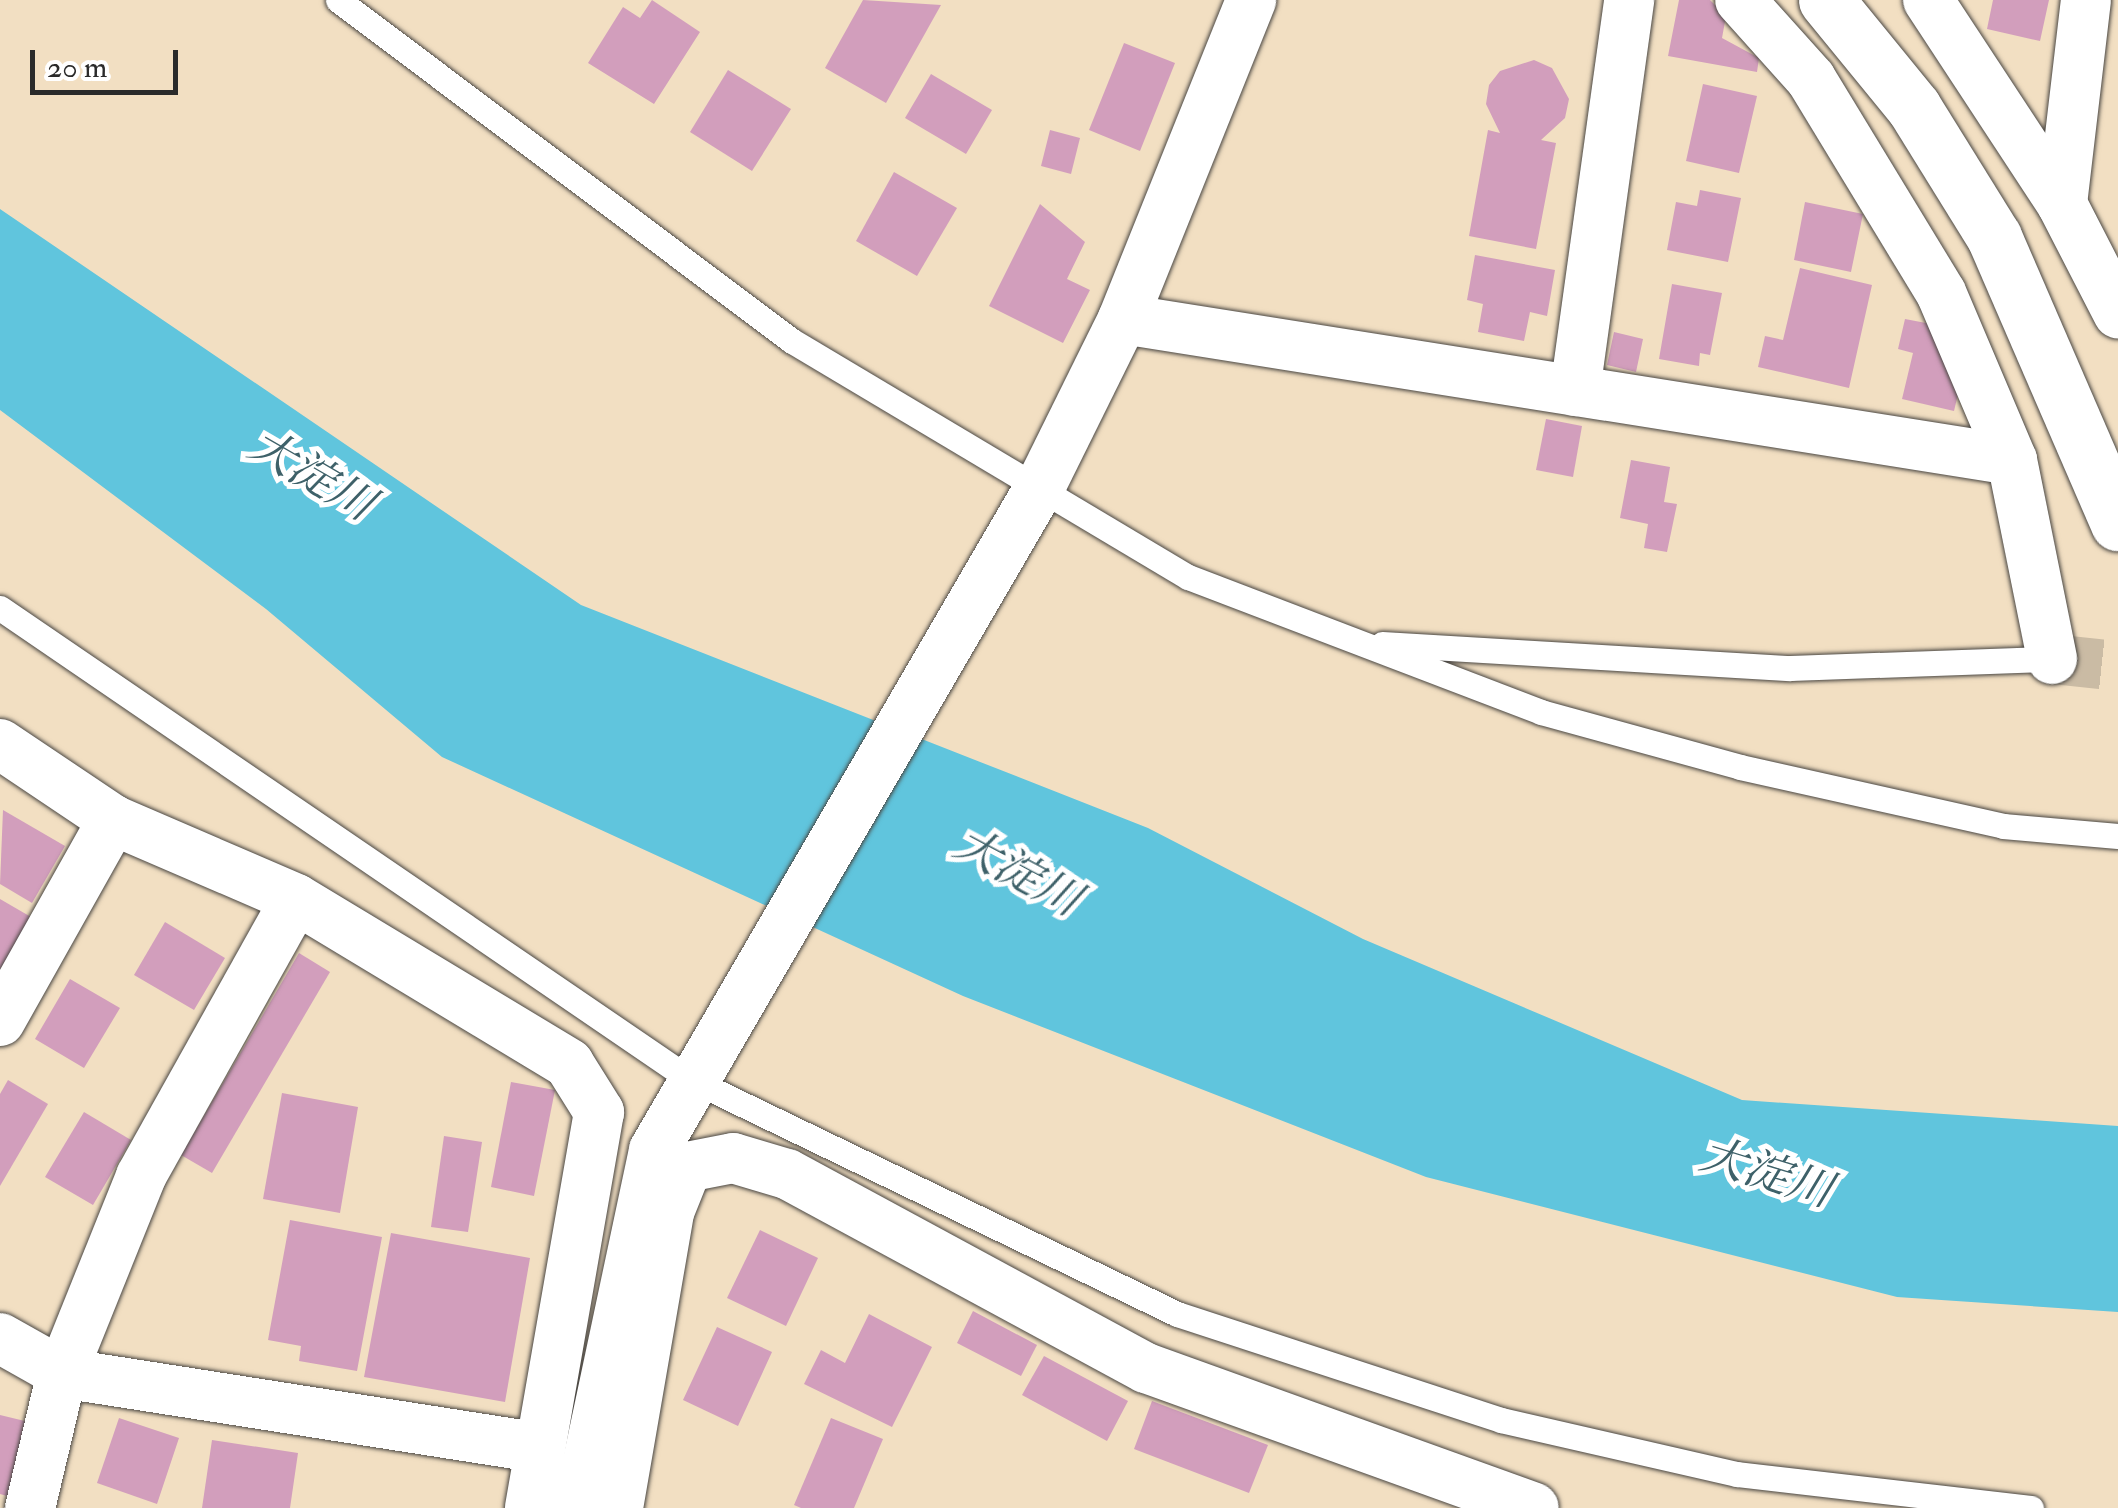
<!DOCTYPE html>
<html>
<head>
<meta charset="utf-8">
<style>
	body { margin:0 }
	#map { position:relative; width:2118px; height:1508px; overflow:hidden; background:#f2dfc2; font-family:"IM FELL Double Pica","Noto Serif JP",serif }
	div>[style] { position:absolute }
	[style*='--x'] { left:calc(var(--x)*1px); top:calc(var(--y)*1px); width:calc(var(--w)*1px); rotate:calc(var(--a)*1deg) }
	.water>* { inset:0; background:#60c5dd }
	.building>* { inset:0; background:#d29ebc }
	.minor-tunnel>* { height:50px; margin-top:-25px; transform-origin:0; background:repeating-linear-gradient(90deg,#cabba4 0 50px,transparent 0 75px) }
	.roads { filter:drop-shadow(0 0 2px #494642) drop-shadow(0 0 2px #494642) }
	.service>* { height:25px; margin:-12.5px; padding:0 12.5px; transform-origin:12.5px; border-radius:12.5px; background:#fff }
	.minor>* { height:50px; margin:-25px; padding:0 25px; transform-origin:25px; border-radius:25px; background:#fff }
	.tertiary>* { height:55px; margin:-27.5px; padding:0 27.5px; transform-origin:27.5px; border-radius:27.5px; background:#fff }
	span { translate:-50% -50%; white-space:nowrap; text-align:center; line-height:1.15; -webkit-text-stroke:10px #fff; paint-order:stroke }
	.water-label { font-size:45px; color:#3e6169; font-style:italic }
	.scale { position:absolute; left:30px; top:50px; width:148px; height:45px; box-sizing:border-box; border:5px solid #2b2b2b; border-top:0; padding-left:12px; font-size:30px; line-height:35px; white-space:nowrap; color:#2b2b2b; -webkit-text-stroke:8px #fff; paint-order:stroke }
</style>
</head>
<body>
<div id="map">
	<div class="water">
		<div style="clip-path:polygon(0 209px,581px 605px,1148px 828px,1363px 939px,1742px 1100px,2118px 1126px,2118px 1312px,1897px 1297px,1426px 1177px,963px 996px,442px 757px,266px 609px,0 410px)"></div>
	</div>
	<div class="building">
		<div style="clip-path:polygon(652px 0,700px 32px,654px 104px,588px 63px,623px 7px,640px 18px)"></div>
		<div style="clip-path:polygon(863px 0,941px 5px,886px 103px,825px 68px)"></div>
		<div style="clip-path:polygon(1679px 0,1710px 0,1726px 16px,1722px 38px,1759px 58px,1757px 72px,1668px 56px)"></div>
		<div style="clip-path:polygon(1993px 0,2049px 0,2040px 41px,1987px 29px)"></div>
		<div style="clip-path:polygon(1124px 43px,1175px 63px,1140px 151px,1089px 130px)"></div>
		<div style="clip-path:polygon(1534px 60px,1552px 68px,1569px 99px,1565px 118px,1541px 140px,1556px 143px,1536px 249px,1469px 236px,1488px 130px,1500px 133px,1486px 104px,1489px 85px,1500px 71px)"></div>
		<div style="clip-path:polygon(728px 70px,791px 109px,752px 171px,690px 132px)"></div>
		<div style="clip-path:polygon(931px 74px,992px 110px,966px 154px,905px 118px)"></div>
		<div style="clip-path:polygon(1703px 84px,1757px 96px,1739px 173px,1686px 161px)"></div>
		<div style="clip-path:polygon(1050px 130px,1080px 138px,1071px 174px,1041px 166px)"></div>
		<div style="clip-path:polygon(894px 172px,957px 208px,917px 276px,856px 241px)"></div>
		<div style="clip-path:polygon(1700px 190px,1741px 198px,1728px 262px,1667px 250px,1676px 202px,1697px 206px)"></div>
		<div style="clip-path:polygon(1805px 202px,1863px 214px,1851px 272px,1794px 260px)"></div>
		<div style="clip-path:polygon(1040px 204px,1085px 242px,1067px 279px,1090px 290px,1063px 343px,989px 306px)"></div>
		<div style="clip-path:polygon(1475px 255px,1555px 270px,1547px 316px,1530px 312px,1524px 341px,1478px 332px,1483px 304px,1467px 300px)"></div>
		<div style="clip-path:polygon(1800px 268px,1872px 285px,1849px 388px,1758px 367px,1765px 336px,1783px 340px)"></div>
		<div style="clip-path:polygon(1672px 284px,1722px 293px,1710px 355px,1700px 353px,1699px 366px,1659px 359px)"></div>
		<div style="clip-path:polygon(1905px 319px,1931px 324px,1961px 382px,1954px 411px,1902px 399px,1913px 353px,1898px 349px)"></div>
		<div style="clip-path:polygon(1614px 332px,1643px 339px,1636px 372px,1607px 365px)"></div>
		<div style="clip-path:polygon(1546px 419px,1582px 426px,1573px 477px,1536px 470px)"></div>
		<div style="clip-path:polygon(1631px 460px,1670px 467px,1664px 502px,1677px 504px,1667px 552px,1644px 548px,1648px 524px,1620px 518px)"></div>
		<div style="clip-path:polygon(3px 810px,65px 846px,32px 903px,0 884px)"></div>
		<div style="clip-path:polygon(0 899px,31px 917px,0 970px)"></div>
		<div style="clip-path:polygon(165px 922px,225px 958px,194px 1010px,134px 975px)"></div>
		<div style="clip-path:polygon(299px 953px,330px 972px,212px 1173px,181px 1155px)"></div>
		<div style="clip-path:polygon(70px 979px,120px 1008px,84px 1068px,35px 1039px)"></div>
		<div style="clip-path:polygon(8px 1080px,48px 1104px,0 1186px,0 1094px)"></div>
		<div style="clip-path:polygon(511px 1082px,555px 1090px,534px 1196px,491px 1187px)"></div>
		<div style="clip-path:polygon(282px 1093px,358px 1107px,340px 1213px,263px 1199px)"></div>
		<div style="clip-path:polygon(84px 1112px,131px 1140px,93px 1205px,45px 1177px)"></div>
		<div style="clip-path:polygon(444px 1136px,482px 1142px,468px 1232px,431px 1227px)"></div>
		<div style="clip-path:polygon(290px 1220px,382px 1237px,357px 1371px,299px 1361px,301px 1346px,268px 1340px)"></div>
		<div style="clip-path:polygon(760px 1230px,818px 1258px,786px 1326px,727px 1298px)"></div>
		<div style="clip-path:polygon(391px 1233px,530px 1258px,505px 1402px,364px 1377px)"></div>
		<div style="clip-path:polygon(973px 1311px,1037px 1345px,1021px 1376px,957px 1343px)"></div>
		<div style="clip-path:polygon(869px 1314px,932px 1347px,892px 1427px,804px 1384px,821px 1350px,845px 1363px)"></div>
		<div style="clip-path:polygon(717px 1327px,772px 1352px,738px 1426px,683px 1400px)"></div>
		<div style="clip-path:polygon(1044px 1356px,1128px 1401px,1107px 1441px,1022px 1395px)"></div>
		<div style="clip-path:polygon(1152px 1401px,1268px 1445px,1249px 1493px,1134px 1449px)"></div>
		<div style="clip-path:polygon(0 1415px,33px 1423px,14px 1498px,0 1494px)"></div>
		<div style="clip-path:polygon(119px 1418px,179px 1438px,157px 1504px,97px 1483px)"></div>
		<div style="clip-path:polygon(831px 1418px,883px 1439px,854px 1508px,801px 1508px,794px 1505px)"></div>
		<div style="clip-path:polygon(212px 1440px,298px 1453px,290px 1508px,202px 1508px)"></div>
	</div>
	<div class="minor-tunnel">
		<div style="--x:2052;--y:659;--w:66;--a:6.1"></div>
	</div>
	<div class="roads">
		<div class="service">
			<div style="--x:338;--y:0;--w:568;--a:36.91"></div>
			<div style="--x:792;--y:341;--w:461;--a:30.8"></div>
			<div style="--x:1188;--y:577;--w:378;--a:20.9"></div>
			<div style="--x:1541;--y:712;--w:206;--a:15.4"></div>
			<div style="--x:1740;--y:767;--w:270;--a:12.6"></div>
			<div style="--x:2003;--y:826;--w:115;--a:5"></div>
			<div style="--x:0;--y:608;--w:833;--a:34.34"></div>
			<div style="--x:688;--y:1078;--w:543;--a:25.76"></div>
			<div style="--x:1177;--y:1314;--w:341;--a:18.1"></div>
			<div style="--x:1501;--y:1420;--w:242;--a:12.9"></div>
			<div style="--x:1737;--y:1474;--w:296;--a:6.6"></div>
			<div style="--x:1382;--y:644;--w:409;--a:3.4"></div>
			<div style="--x:1790;--y:668;--w:262;--a:-2"></div>
		</div>
		<div class="minor">
			<div style="--x:1928;--y:0;--w:244;--a:56.7"></div>
			<div style="--x:2062;--y:204;--w:123;--a:62.8"></div>
			<div style="--x:2062;--y:204;--w:205;--a:-83.3"></div>
			<div style="--x:1123;--y:319;--w:900;--a:9.01"></div>
			<div style="--x:2012;--y:460;--w:181;--a:-113"></div>
			<div style="--x:1941;--y:293;--w:250;--a:-121.3"></div>
			<div style="--x:1811;--y:79;--w:106;--a:-131.9"></div>
			<div style="--x:1575;--y:391;--w:395;--a:-82.1"></div>
			<div style="--x:2012;--y:460;--w:203;--a:78.6"></div>
			<div style="--x:0;--y:744;--w:136;--a:33.9"></div>
			<div style="--x:113;--y:820;--w:199;--a:23.3"></div>
			<div style="--x:296;--y:899;--w:319;--a:31.1"></div>
			<div style="--x:569;--y:1064;--w:57;--a:58"></div>
			<div style="--x:599;--y:1112;--w:402;--a:99.9"></div>
			<div style="--x:0;--y:1021;--w:231;--a:-60.7"></div>
			<div style="--x:0;--y:1338;--w:71;--a:29.4"></div>
			<div style="--x:62;--y:1373;--w:481;--a:8.9"></div>
			<div style="--x:30;--y:1508;--w:139;--a:-76.7"></div>
			<div style="--x:62;--y:1373;--w:212;--a:-68.1"></div>
			<div style="--x:141;--y:1176;--w:317;--a:-60.8"></div>
			<div style="--x:578;--y:1508;--w:366;--a:-78"></div>
			<div style="--x:654;--y:1150;--w:769;--a:-59.8"></div>
			<div style="--x:1041;--y:485;--w:185;--a:-63.7"></div>
			<div style="--x:1123;--y:319;--w:344;--a:-68.1"></div>
			<div style="--x:618;--y:1508;--w:300;--a:-80.2"></div>
			<div style="--x:669;--y:1212;--w:48;--a:-68.2"></div>
			<div style="--x:687;--y:1167;--w:47;--a:-11.1"></div>
			<div style="--x:733;--y:1158;--w:56;--a:16.5"></div>
			<div style="--x:787;--y:1174;--w:408;--a:28.4"></div>
			<div style="--x:1146;--y:1368;--w:412;--a:19.8"></div>
		</div>
		<div class="tertiary">
			<div style="--x:1826;--y:0;--w:139;--a:50.8"></div>
			<div style="--x:1914;--y:108;--w:152;--a:58.2"></div>
			<div style="--x:1994;--y:237;--w:312;--a:66.6"></div>
		</div>
	</div>
	<div class="water-label">
		<span style="left:311px;top:476px;rotate:30deg">大淀川</span>
		<span style="left:1017px;top:873px;rotate:28deg">大淀川</span>
		<span style="left:1766px;top:1174px;rotate:17deg">大淀川</span>
	</div>
	<div class="scale">20 m</div>
</div>
</body>
</html>
